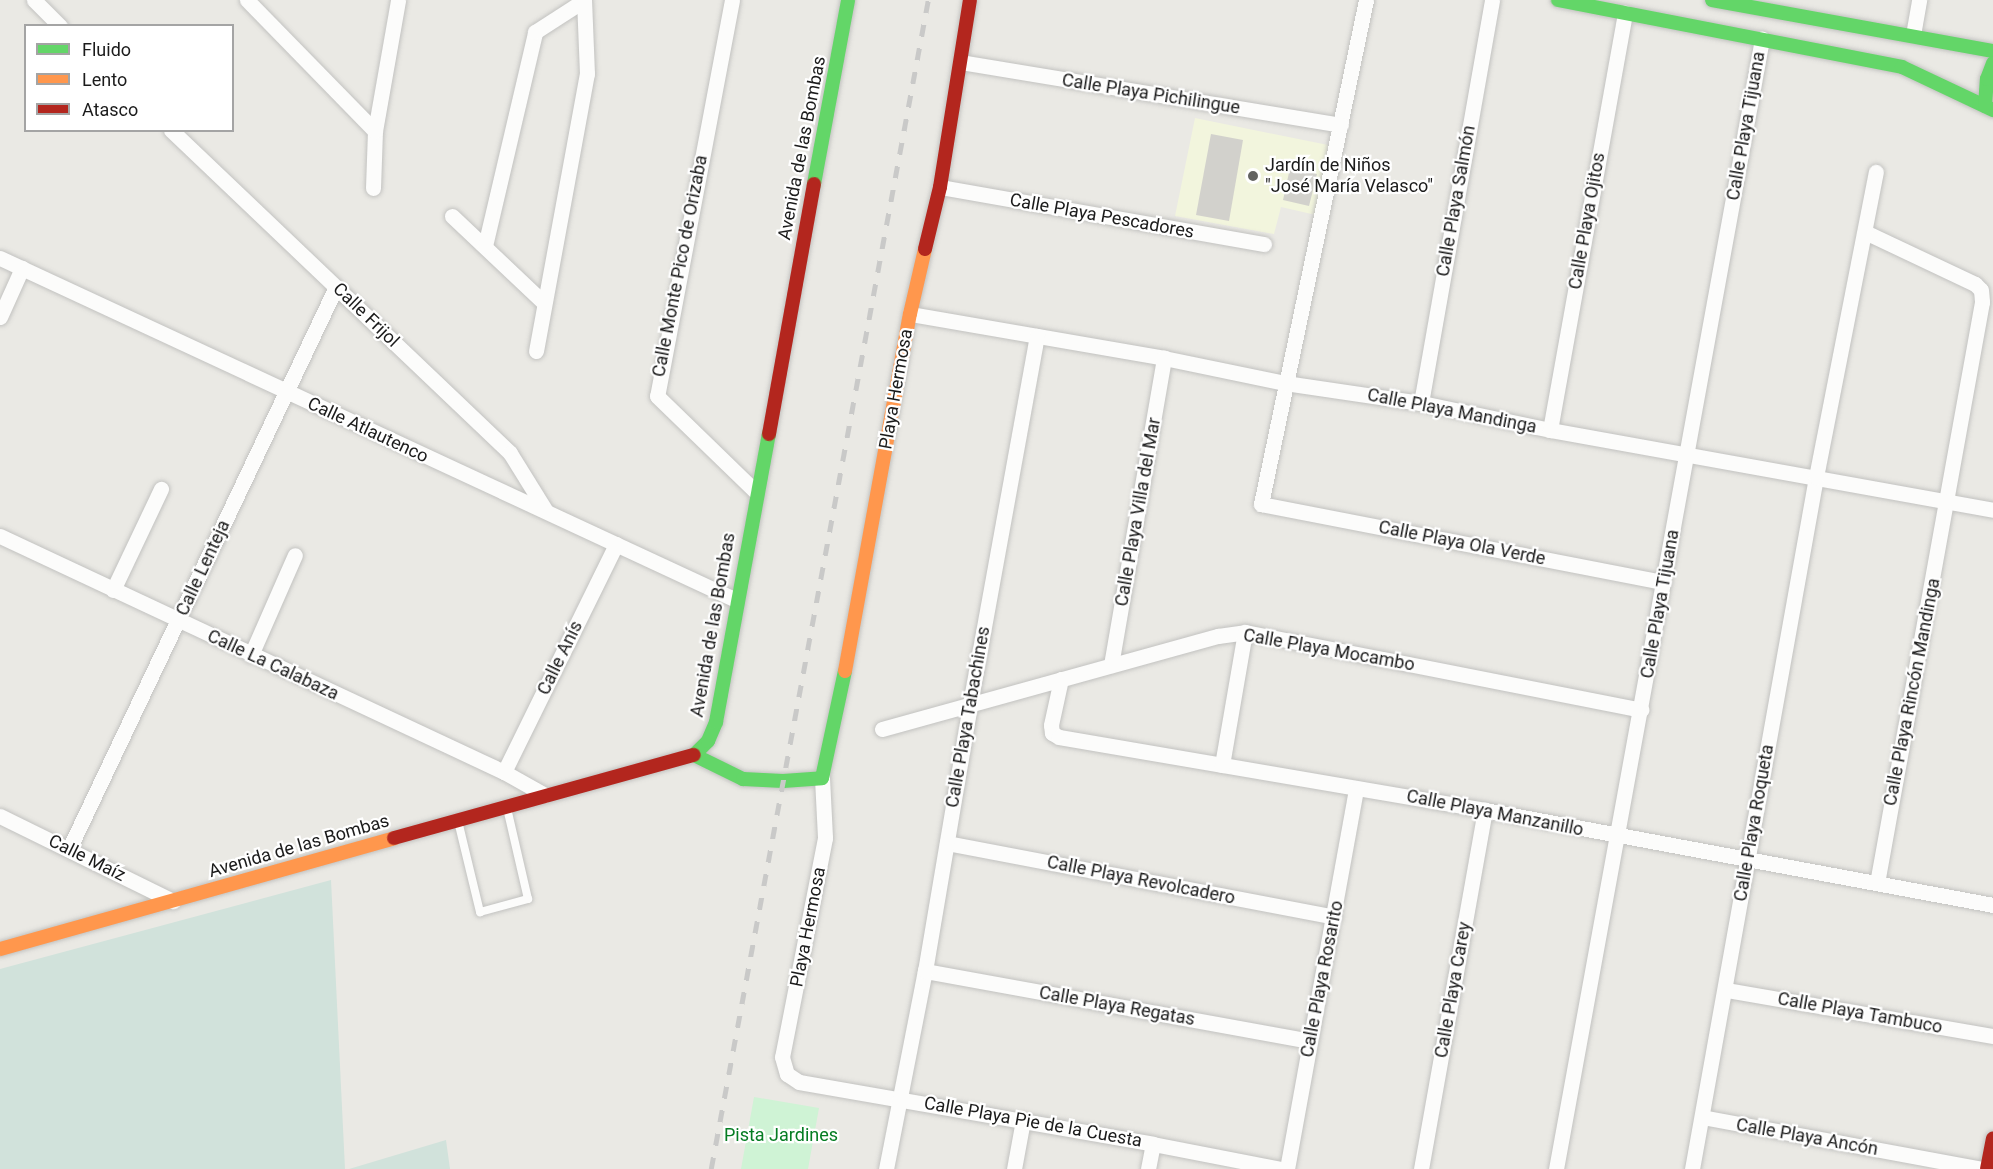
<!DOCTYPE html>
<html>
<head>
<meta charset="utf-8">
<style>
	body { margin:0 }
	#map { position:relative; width:1993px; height:1169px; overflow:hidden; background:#eae9e4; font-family:Roboto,sans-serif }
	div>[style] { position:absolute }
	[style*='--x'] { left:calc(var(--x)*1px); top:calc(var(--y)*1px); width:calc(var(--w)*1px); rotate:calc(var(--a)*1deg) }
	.education>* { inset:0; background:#f2f5dd }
	.wetland>* { inset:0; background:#d1e2db }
	.park>* { inset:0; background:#cff3d5 }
	.building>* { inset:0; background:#d2d1cc }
	.roads { filter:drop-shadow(0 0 2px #c2c2c0) drop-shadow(0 0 2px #c2c2c0) }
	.lane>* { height:8px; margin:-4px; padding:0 4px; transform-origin:4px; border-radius:4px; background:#fcfcfb }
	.street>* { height:15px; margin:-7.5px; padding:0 7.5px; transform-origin:7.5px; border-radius:7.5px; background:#fcfcfb }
	.fast>* { height:14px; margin:-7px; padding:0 7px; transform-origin:7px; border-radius:7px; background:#63d668 }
	.slow>* { height:14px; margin:-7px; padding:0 7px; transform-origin:7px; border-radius:7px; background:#ff974d }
	.jam>* { height:14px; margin:-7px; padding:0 7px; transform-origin:7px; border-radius:7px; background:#b3261e }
	.rail>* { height:4.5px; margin-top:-2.25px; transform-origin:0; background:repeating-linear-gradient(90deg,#c9c9c8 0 12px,transparent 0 24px) }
	.dots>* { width:16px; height:16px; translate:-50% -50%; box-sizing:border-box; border:3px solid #fff; border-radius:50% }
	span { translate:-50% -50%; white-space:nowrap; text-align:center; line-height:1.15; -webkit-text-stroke:4.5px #fff; paint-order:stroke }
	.street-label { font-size:18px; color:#1b1b1b }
	.poi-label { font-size:18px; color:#1b1b1b }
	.left { translate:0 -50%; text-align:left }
	.park-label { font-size:18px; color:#067d23 }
	.legend { position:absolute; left:24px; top:24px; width:210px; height:108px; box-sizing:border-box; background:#fff; border:2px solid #a4a4a4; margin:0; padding:8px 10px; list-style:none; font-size:18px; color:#1b1b1b }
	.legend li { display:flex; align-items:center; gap:12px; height:30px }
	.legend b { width:30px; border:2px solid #a4a4a4 }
</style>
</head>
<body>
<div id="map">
	<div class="education">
		<div style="clip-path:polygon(1195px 118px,1328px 145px,1316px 215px,1281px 207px,1274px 234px,1175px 216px)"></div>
	</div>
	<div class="wetland">
		<div style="clip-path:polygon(331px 880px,345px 1169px,0 1169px,0 969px)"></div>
		<div style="clip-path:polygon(446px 1140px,450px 1169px,349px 1169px)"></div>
	</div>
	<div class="park">
		<div style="clip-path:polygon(754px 1097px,819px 1108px,808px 1169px,741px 1169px)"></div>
	</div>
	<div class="building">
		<div style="clip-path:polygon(1211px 134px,1243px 140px,1229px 221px,1196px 215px)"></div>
		<div style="clip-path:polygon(1290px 168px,1317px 174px,1309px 206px,1283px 200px)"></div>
	</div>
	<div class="roads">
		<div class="lane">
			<div style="--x:458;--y:821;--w:94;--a:76.4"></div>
			<div style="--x:480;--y:912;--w:50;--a:-15.2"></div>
			<div style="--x:528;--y:899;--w:93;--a:-103"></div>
		</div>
		<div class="street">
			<div style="--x:34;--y:0;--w:37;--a:45"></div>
			<div style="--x:247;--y:0;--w:183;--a:45.7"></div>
			<div style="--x:732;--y:0;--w:403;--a:100.7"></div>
			<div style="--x:657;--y:396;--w:138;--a:44.1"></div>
			<div style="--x:1366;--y:0;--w:515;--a:101.77"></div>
			<div style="--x:1261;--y:504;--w:410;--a:11"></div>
			<div style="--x:1913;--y:35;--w:36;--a:-80"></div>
			<div style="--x:961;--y:62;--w:385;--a:9.4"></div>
			<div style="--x:171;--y:130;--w:468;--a:43.6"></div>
			<div style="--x:510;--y:453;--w:68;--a:58.2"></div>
			<div style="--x:940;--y:187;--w:329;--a:10"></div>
			<div style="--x:373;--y:188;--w:57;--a:-88"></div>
			<div style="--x:375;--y:131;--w:133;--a:-80"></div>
			<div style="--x:452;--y:216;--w:125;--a:43.4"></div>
			<div style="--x:1865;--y:232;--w:122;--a:25.3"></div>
			<div style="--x:1975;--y:284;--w:8;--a:45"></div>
			<div style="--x:1981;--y:290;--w:12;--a:85"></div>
			<div style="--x:1982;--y:302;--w:590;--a:100.24"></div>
			<div style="--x:485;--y:246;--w:220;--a:-76.8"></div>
			<div style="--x:535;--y:32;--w:57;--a:-32.9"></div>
			<div style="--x:0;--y:258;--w:812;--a:24.92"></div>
			<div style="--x:910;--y:314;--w:258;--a:9.8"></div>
			<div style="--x:1164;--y:358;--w:124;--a:11.7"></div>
			<div style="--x:1285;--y:383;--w:137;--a:8.4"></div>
			<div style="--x:1421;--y:403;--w:132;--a:11.8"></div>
			<div style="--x:1550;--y:430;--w:450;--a:10.2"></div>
			<div style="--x:0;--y:317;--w:54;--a:-65.8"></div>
			<div style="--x:536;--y:351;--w:282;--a:-79.6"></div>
			<div style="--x:587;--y:74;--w:74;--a:-92.3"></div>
			<div style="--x:1421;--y:403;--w:409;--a:-80"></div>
			<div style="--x:1550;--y:430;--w:424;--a:-79.8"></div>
			<div style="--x:0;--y:536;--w:557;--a:25.09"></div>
			<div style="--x:504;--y:772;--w:47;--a:29.3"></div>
			<div style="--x:113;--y:590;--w:112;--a:-64.6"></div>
			<div style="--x:251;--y:655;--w:109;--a:-66.3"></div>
			<div style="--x:1111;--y:665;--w:312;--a:-80.2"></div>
			<div style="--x:1061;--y:679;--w:47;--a:102.3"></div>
			<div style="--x:1051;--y:725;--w:8;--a:83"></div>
			<div style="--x:1052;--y:733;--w:8;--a:30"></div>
			<div style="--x:1059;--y:737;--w:432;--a:9.7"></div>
			<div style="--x:1485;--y:810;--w:517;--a:10.59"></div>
			<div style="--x:882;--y:729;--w:349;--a:-15.5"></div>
			<div style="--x:1218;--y:636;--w:27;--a:-8"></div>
			<div style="--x:1245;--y:632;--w:404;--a:11.1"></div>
			<div style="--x:1222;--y:765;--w:135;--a:-80.2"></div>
			<div style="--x:504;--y:772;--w:254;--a:-63.8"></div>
			<div style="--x:822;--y:778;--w:60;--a:87.1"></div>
			<div style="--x:825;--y:838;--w:223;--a:101.1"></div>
			<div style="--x:782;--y:1057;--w:18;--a:74"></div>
			<div style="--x:787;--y:1074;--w:14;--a:34"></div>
			<div style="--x:799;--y:1082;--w:359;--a:9.9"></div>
			<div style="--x:1153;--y:1144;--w:131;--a:11"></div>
			<div style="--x:0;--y:816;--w:193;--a:26.2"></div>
			<div style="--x:947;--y:843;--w:394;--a:10.8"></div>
			<div style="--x:69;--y:849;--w:622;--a:-64.59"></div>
			<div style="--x:925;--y:971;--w:391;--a:10.3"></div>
			<div style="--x:1726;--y:990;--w:271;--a:9.8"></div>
			<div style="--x:1702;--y:1117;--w:286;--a:10.5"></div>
			<div style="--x:886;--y:1169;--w:202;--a:-78.9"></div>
			<div style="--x:925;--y:971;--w:271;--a:-80.4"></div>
			<div style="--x:970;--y:704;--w:374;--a:-79.7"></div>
			<div style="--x:1014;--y:1169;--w:50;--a:-79.6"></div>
			<div style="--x:1148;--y:1169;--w:25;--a:-79"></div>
			<div style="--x:1287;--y:1169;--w:387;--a:-79.7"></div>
			<div style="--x:1421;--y:1169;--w:365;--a:-79.9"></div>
			<div style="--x:1556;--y:1169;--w:1149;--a:-79.67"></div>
			<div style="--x:1692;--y:1169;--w:703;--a:-79.84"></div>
			<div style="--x:1816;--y:477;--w:311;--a:-78.9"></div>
		</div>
		<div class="fast">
			<div style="--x:1558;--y:0;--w:350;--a:11"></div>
			<div style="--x:1902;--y:67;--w:101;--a:25.3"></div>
			<div style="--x:1712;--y:0;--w:286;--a:10.3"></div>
			<div style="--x:1985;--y:106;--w:27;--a:-86"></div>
			<div style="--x:1987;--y:79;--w:17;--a:-69"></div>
			<div style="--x:814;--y:184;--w:187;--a:-79.5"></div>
			<div style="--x:694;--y:755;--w:55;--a:26.1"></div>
			<div style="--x:743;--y:779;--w:40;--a:2.9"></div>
			<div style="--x:783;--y:781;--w:39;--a:-4"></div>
			<div style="--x:822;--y:778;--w:109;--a:-77.9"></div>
			<div style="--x:694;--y:755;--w:20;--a:-45"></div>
			<div style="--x:708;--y:741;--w:21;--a:-67"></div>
			<div style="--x:716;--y:722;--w:293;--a:-79.6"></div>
		</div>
		<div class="slow">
			<div style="--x:845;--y:671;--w:363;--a:-79.7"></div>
			<div style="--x:910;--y:314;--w:67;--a:-77"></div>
			<div style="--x:0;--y:949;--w:409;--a:-15.7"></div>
		</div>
		<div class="jam">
			<div style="--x:925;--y:249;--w:64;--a:-76.4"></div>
			<div style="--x:940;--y:187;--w:189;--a:-80.9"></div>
			<div style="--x:769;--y:434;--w:254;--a:-79.8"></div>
			<div style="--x:394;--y:838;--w:311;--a:-15.5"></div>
			<div style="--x:1987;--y:1169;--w:31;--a:-79"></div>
		</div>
	</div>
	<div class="rail">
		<div style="--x:711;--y:1169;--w:1189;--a:-79.48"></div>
	</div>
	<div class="dots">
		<div style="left:1253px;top:176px;background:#636361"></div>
	</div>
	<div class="street-label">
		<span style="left:1151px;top:94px;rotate:9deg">Calle Playa Pichilingue</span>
		<span style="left:1746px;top:126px;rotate:-80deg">Calle Playa Tijuana</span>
		<span style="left:802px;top:148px;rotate:-79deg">Avenida de las Bombas</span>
		<span style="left:1456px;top:201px;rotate:-80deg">Calle Playa Salmón</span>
		<span style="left:1102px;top:216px;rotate:10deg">Calle Playa Pescadores</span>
		<span style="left:1587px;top:221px;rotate:-80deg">Calle Playa Ojitos</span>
		<span style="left:680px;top:266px;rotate:-79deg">Calle Monte Pico de Orizaba</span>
		<span style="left:366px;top:315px;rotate:44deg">Calle Frijol</span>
		<span style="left:896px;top:389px;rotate:-80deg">Playa Hermosa</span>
		<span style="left:1452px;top:411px;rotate:11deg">Calle Playa Mandinga</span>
		<span style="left:368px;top:430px;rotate:25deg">Calle Atlautenco</span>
		<span style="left:1138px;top:512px;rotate:-80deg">Calle Playa Villa del Mar</span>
		<span style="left:1462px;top:543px;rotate:11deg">Calle Playa Ola Verde</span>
		<span style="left:203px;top:568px;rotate:-65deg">Calle Lenteja</span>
		<span style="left:1660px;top:604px;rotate:-80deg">Calle Playa Tijuana</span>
		<span style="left:713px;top:625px;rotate:-80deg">Avenida de las Bombas</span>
		<span style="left:1329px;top:650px;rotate:10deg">Calle Playa Mocambo</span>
		<span style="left:560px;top:658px;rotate:-64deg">Calle Anís</span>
		<span style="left:273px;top:665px;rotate:25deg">Calle La Calabaza</span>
		<span style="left:1912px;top:692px;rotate:-79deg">Calle Playa Rincón Mandinga</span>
		<span style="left:968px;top:717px;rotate:-80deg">Calle Playa Tabachines</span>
		<span style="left:1495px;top:813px;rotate:11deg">Calle Playa Manzanillo</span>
		<span style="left:1754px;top:823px;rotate:-80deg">Calle Playa Roqueta</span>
		<span style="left:299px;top:846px;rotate:-16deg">Avenida de las Bombas</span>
		<span style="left:87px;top:858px;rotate:26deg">Calle Maíz</span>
		<span style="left:1141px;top:880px;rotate:11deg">Calle Playa Revolcadero</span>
		<span style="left:808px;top:927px;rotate:-79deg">Playa Hermosa</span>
		<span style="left:1322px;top:979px;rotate:-79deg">Calle Playa Rosarito</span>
		<span style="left:1453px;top:990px;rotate:-80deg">Calle Playa Carey</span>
		<span style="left:1117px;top:1006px;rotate:10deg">Calle Playa Regatas</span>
		<span style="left:1860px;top:1013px;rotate:10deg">Calle Playa Tambuco</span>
		<span style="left:1033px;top:1122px;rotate:10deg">Calle Playa Pie de la Cuesta</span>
		<span style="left:1807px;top:1137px;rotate:10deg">Calle Playa Ancón</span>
	</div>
	<div class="poi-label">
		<span class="left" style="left:1265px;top:176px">Jardín de Niños<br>"José María Velasco"</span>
	</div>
	<div class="park-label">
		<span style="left:781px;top:1135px">Pista Jardines</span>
	</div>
	<ul class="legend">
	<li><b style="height:8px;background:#63d668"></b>Fluido</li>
	<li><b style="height:8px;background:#ff974d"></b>Lento</li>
	<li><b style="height:8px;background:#b3261e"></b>Atasco</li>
	</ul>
</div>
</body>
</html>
